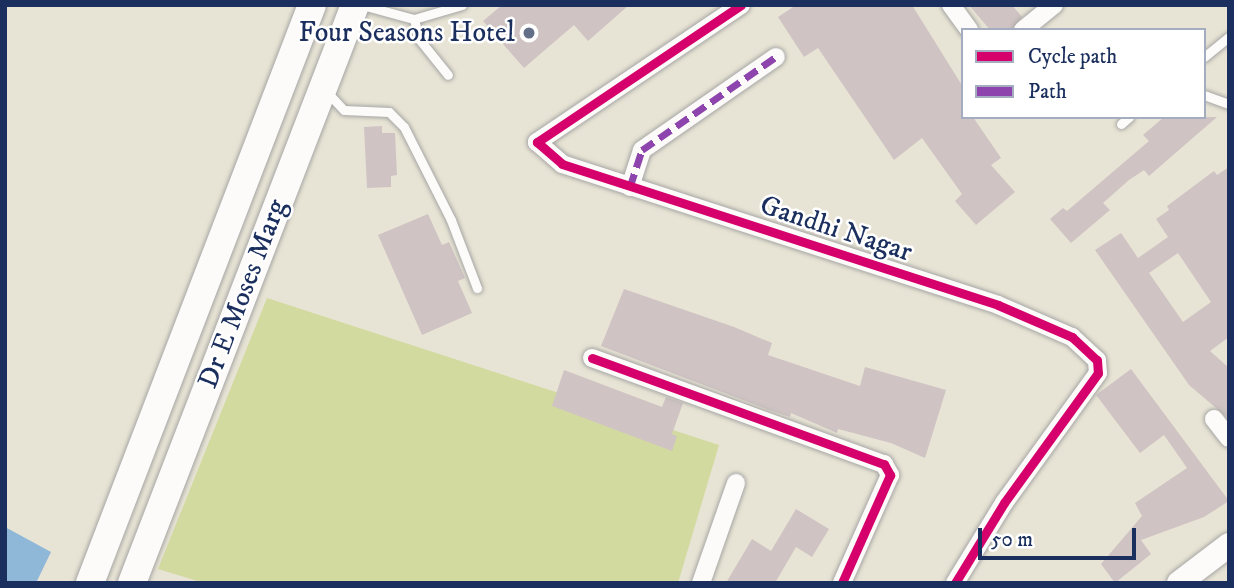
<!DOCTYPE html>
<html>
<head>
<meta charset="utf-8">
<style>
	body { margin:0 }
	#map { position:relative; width:1234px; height:588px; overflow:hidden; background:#e8e4d5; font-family:"IM FELL DW Pica",serif }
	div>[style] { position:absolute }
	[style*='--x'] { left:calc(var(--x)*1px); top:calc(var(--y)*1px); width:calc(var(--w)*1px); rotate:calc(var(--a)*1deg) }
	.green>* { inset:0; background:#d2da9f }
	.water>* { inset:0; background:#8eb7d8 }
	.building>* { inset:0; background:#cfc3c3 }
	.roads { filter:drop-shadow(0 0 2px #a6a6a4) drop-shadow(0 0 2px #a6a6a4) }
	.service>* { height:9px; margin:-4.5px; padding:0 4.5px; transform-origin:4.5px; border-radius:4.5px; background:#fcfbf9 }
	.minor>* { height:18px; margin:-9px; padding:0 9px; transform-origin:9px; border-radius:9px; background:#fcfbf9 }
	.secondary>* { height:24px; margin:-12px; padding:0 12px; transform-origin:12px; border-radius:12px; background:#fcfbf9 }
	.primary>* { height:28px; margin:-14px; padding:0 14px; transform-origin:14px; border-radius:14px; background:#fcfbf9 }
	.quiet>* { height:7px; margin-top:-3.5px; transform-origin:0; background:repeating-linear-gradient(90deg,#8e44ad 0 14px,transparent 0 21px) }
	.cycleway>* { height:9px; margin:-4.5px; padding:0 4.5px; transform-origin:4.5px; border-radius:4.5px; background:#d6006c }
	.dots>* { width:19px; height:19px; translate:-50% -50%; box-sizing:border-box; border:4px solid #fff; border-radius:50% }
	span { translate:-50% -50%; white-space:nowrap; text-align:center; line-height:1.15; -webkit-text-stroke:5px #fff; paint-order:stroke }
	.poi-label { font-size:28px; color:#1b2f5e }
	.right { translate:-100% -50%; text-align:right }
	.street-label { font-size:28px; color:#1b2f5e }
	.frame { position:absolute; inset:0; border:7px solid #1b2f5e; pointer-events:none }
	.legend { position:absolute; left:961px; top:28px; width:245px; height:91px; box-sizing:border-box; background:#fff; border:2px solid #a4acbf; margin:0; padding:9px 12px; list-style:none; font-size:21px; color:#1b2f5e }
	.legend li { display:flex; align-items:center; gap:14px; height:35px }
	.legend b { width:35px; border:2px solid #a4acbf }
	.scale { position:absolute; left:978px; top:528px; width:158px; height:32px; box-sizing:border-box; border:4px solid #1b2f5e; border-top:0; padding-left:9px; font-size:21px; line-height:24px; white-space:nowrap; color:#1b2f5e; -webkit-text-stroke:5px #fff; paint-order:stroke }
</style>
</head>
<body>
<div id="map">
	<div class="green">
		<div style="clip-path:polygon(267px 298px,719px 445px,678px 583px,204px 583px,158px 569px)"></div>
	</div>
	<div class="water">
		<div style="clip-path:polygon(5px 527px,51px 552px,36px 583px,5px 583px)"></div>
	</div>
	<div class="building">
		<div style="clip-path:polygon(502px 5px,629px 5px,588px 41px,574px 25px,524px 68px,483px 21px)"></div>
		<div style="clip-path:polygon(796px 5px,912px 5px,963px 87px,963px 117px,973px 117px,1001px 158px,991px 165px,1015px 192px,976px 225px,955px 201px,962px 194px,922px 138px,894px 160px,818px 48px,804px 57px,778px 17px)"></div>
		<div style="clip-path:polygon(969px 5px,1012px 5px,1022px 17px,1012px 30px,990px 30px)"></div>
		<div style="clip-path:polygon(1164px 117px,1217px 117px,1149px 176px,1144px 170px,1129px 180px,1103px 203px,1110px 210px,1071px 243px,1050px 219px,1063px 208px,1067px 211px,1149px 141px,1143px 135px)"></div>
		<div style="clip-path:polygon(382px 126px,382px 133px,395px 133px,397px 175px,391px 176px,391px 187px,367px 188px,364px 127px)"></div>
		<div style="clip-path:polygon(evenodd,1229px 167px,1229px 337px,1210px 351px,1229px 368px,1229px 419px,1189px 385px,1095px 250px,1121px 233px,1138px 258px,1168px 237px,1156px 219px,1169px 210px,1167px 206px,1214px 171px,1217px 175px,1229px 167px,1178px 253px,1211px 302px,1183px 322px,1149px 273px,1178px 253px)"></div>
		<div style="clip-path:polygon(428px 214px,442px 245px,449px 242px,465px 278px,458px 281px,472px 313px,422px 335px,378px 235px)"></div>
		<div style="clip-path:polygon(624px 289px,734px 327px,772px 343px,768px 355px,860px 386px,865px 367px,946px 390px,925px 458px,891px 443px,838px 429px,837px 433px,791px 413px,790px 417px,769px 410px,601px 346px)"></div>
		<div style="clip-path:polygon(1131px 369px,1229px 501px,1204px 517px,1141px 540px,1151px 554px,1115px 583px,1101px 564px,1142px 516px,1135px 503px,1187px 468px,1164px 435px,1140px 453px,1096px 395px)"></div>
		<div style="clip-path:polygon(564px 370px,662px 407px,666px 397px,683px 403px,672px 434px,677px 436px,672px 451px,552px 406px)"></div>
		<div style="clip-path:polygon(796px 509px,829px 529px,812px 557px,796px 547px,775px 583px,726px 583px,752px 539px,771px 551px)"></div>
	</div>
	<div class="roads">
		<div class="service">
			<div style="--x:362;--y:5;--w:54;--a:15.1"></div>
			<div style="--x:414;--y:19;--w:50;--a:-16.3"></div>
			<div style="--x:414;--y:19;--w:21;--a:76"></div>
			<div style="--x:419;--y:39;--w:46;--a:51.1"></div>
			<div style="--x:1204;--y:57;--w:32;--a:-39"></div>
			<div style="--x:326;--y:91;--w:26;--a:47"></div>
			<div style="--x:344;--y:110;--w:45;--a:2.5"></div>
			<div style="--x:389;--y:112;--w:21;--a:45"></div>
			<div style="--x:404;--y:127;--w:104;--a:63.2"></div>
			<div style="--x:451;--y:220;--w:73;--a:69.1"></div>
			<div style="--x:1204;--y:95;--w:27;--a:20"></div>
			<div style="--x:1121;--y:124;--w:11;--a:-41"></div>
		</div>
		<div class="minor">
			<div style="--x:741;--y:5;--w:246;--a:146.1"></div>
			<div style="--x:537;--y:142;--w:33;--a:41"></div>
			<div style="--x:562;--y:164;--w:458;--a:17.9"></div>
			<div style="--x:998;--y:305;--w:81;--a:23.4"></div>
			<div style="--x:1072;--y:337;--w:34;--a:43"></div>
			<div style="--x:1097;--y:360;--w:13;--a:86"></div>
			<div style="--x:1098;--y:373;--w:160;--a:125.9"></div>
			<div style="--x:1004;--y:503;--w:94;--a:121.5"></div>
			<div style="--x:951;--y:5;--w:31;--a:54"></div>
			<div style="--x:1023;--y:30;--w:40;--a:-39"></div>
			<div style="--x:630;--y:187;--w:39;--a:-72"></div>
			<div style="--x:642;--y:150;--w:163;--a:-34.8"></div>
			<div style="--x:592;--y:358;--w:311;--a:20"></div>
			<div style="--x:884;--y:464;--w:13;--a:61"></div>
			<div style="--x:890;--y:475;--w:118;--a:114"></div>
			<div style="--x:1214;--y:419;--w:24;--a:52"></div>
			<div style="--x:701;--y:583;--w:106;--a:-70.7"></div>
		</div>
		<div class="secondary">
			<div style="--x:1179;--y:583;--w:63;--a:-37.2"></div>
		</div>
		<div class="primary">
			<div style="--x:90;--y:583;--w:619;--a:-68.99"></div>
			<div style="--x:132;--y:583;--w:620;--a:-68.9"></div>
		</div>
	</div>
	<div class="quiet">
		<div style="--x:630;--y:187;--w:39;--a:-72"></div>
		<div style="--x:642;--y:150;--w:163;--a:-34.8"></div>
	</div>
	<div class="cycleway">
		<div style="--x:741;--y:5;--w:246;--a:146.1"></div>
		<div style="--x:537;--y:142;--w:33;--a:41"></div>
		<div style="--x:562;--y:164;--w:458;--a:17.9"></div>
		<div style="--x:998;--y:305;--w:81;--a:23.4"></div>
		<div style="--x:1072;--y:337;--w:34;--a:43"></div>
		<div style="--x:1097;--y:360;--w:13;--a:86"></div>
		<div style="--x:1098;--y:373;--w:160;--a:125.9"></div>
		<div style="--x:1004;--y:503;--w:94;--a:121.5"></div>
		<div style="--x:592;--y:358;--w:311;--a:20"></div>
		<div style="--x:884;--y:464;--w:13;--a:61"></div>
		<div style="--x:890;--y:475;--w:118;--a:114"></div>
	</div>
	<div class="dots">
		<div style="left:529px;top:33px;background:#636e88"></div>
	</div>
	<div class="poi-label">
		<span class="right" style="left:515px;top:33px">Four Seasons Hotel</span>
	</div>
	<div class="street-label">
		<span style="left:836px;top:229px;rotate:18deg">Gandhi Nagar</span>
		<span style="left:243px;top:294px;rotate:-69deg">Dr E Moses Marg</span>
	</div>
	<div class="frame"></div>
	<ul class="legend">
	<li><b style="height:9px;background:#d6006c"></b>Cycle path</li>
	<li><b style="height:9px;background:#8e44ad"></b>Path</li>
	</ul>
	<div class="scale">50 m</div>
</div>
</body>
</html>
